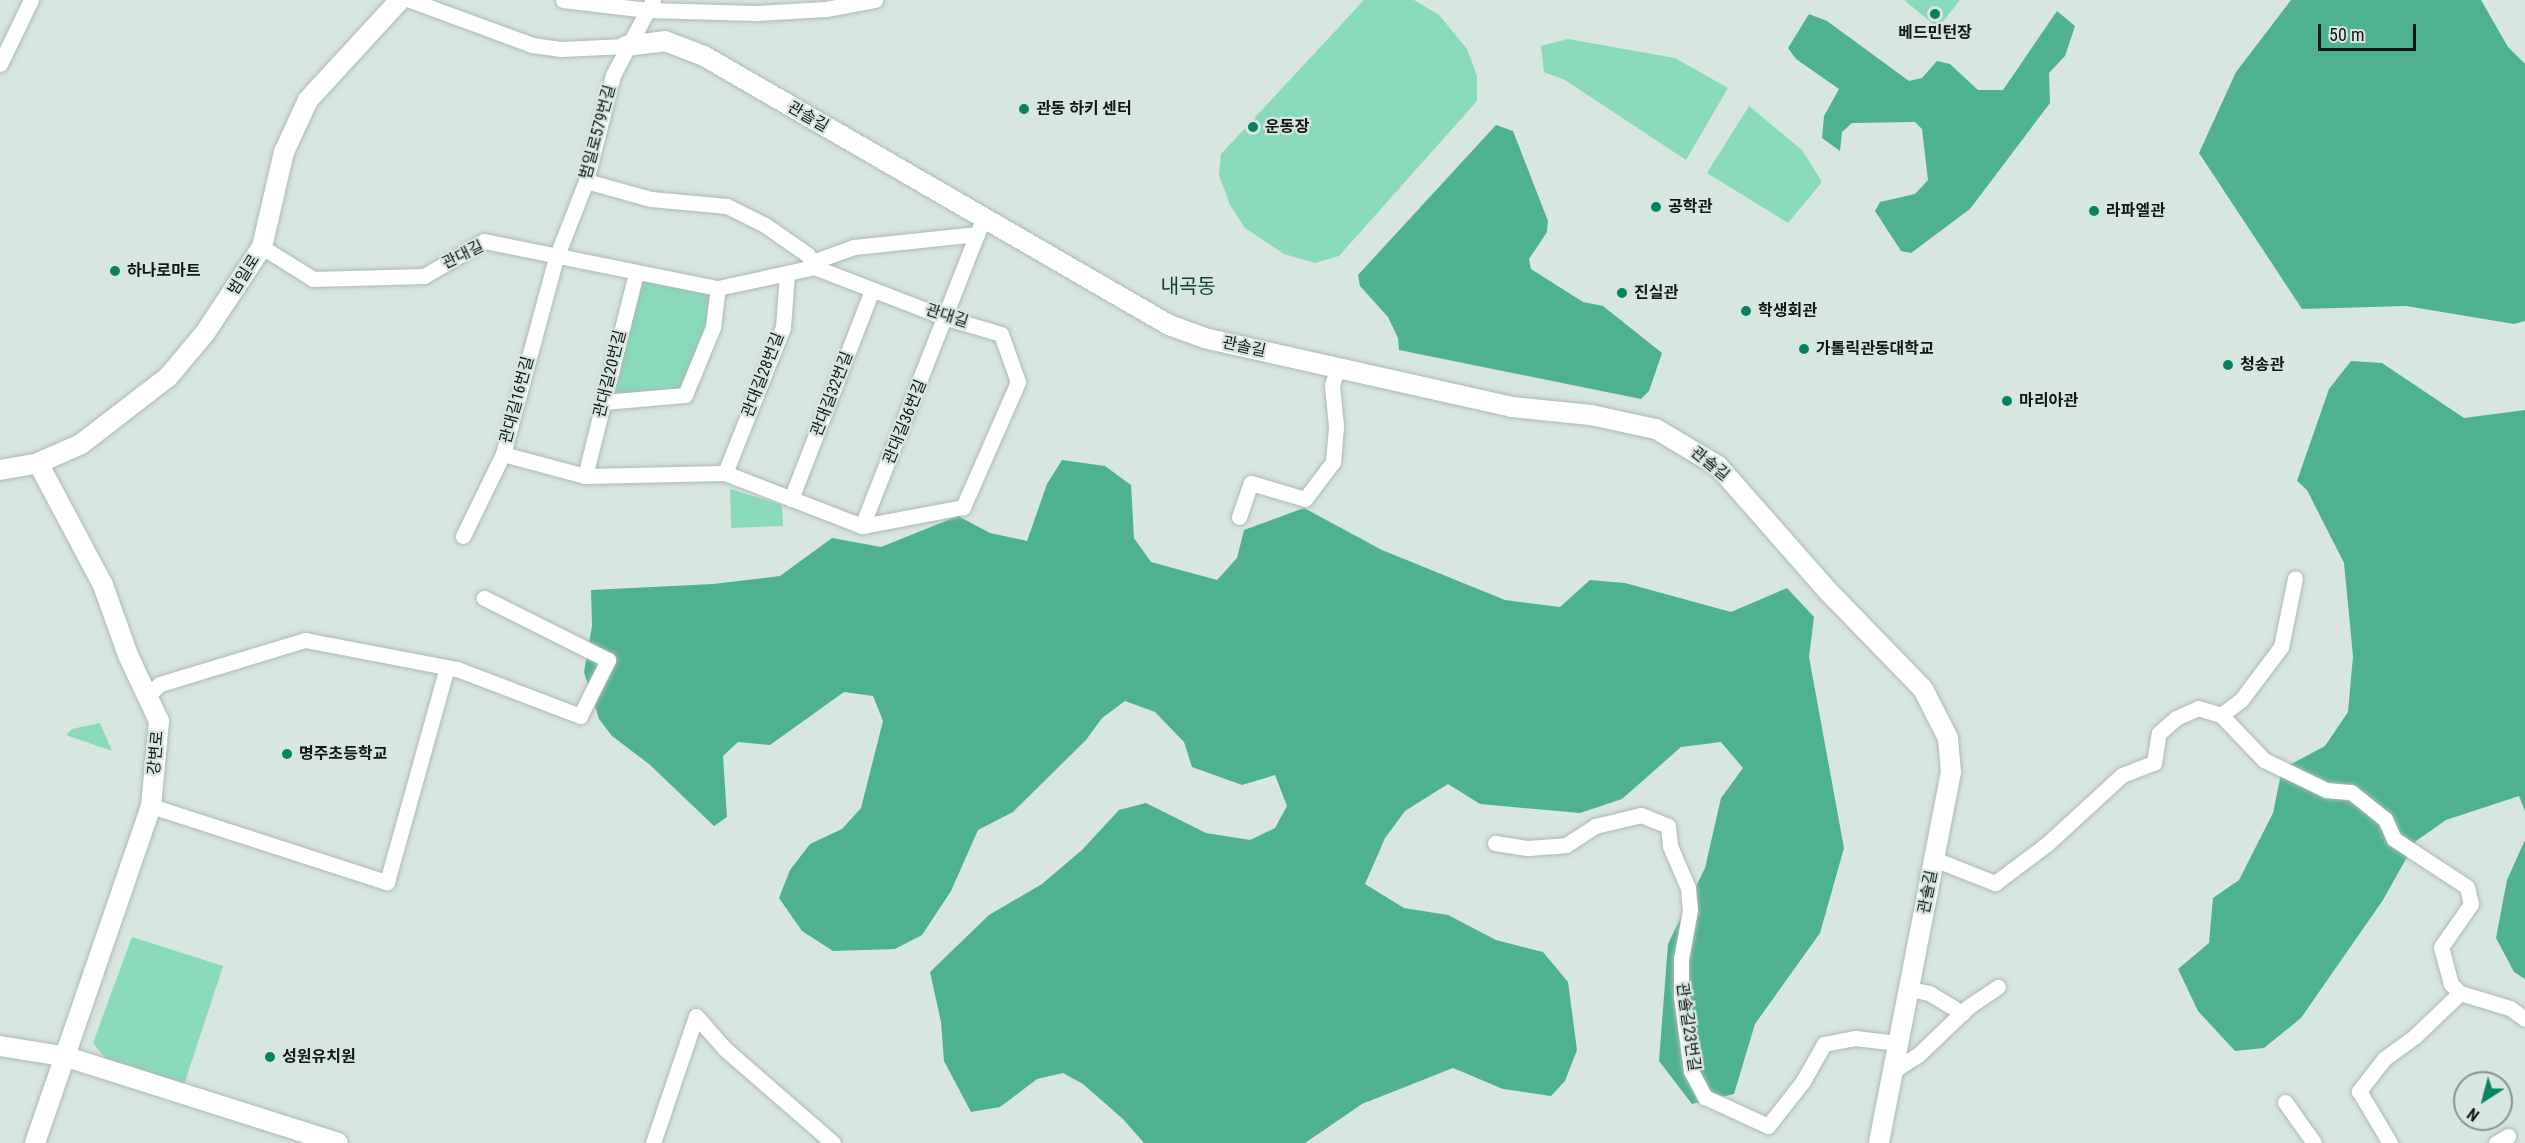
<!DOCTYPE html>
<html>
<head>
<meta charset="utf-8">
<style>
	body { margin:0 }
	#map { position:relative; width:2525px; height:1143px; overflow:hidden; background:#d8e6e0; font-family:"Roboto Condensed","Noto Sans KR",sans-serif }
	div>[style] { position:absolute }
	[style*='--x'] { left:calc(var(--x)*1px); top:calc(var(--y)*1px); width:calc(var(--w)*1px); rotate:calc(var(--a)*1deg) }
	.green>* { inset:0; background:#88dabb }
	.forest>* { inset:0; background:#4eb290 }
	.roads { filter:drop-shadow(0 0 2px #adbab4) drop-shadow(0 0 2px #adbab4) }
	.minor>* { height:15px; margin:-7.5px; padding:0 7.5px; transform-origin:7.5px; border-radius:7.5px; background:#fff }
	.tertiary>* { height:20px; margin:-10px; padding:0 10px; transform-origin:10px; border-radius:10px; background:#fff }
	.dots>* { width:16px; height:16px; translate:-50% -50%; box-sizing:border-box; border:3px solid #d8e6e0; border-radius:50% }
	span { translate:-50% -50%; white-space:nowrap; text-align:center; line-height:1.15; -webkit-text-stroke:4.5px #d8e6e0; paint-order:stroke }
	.poi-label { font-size:16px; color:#121715; font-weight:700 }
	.left { translate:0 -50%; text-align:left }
	.street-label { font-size:16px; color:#121715 }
	.quarter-label { font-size:20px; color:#114334 }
	.north { position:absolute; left:2453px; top:1071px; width:60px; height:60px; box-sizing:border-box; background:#d8e6e0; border:2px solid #89938f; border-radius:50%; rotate:216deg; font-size:16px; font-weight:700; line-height:24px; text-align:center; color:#121715 }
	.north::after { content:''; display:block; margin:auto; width:21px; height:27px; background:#078363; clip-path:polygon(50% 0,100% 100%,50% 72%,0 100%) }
	.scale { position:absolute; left:2318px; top:24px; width:98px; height:27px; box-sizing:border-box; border:3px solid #121715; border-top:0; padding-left:8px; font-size:18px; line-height:21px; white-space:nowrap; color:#121715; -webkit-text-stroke:4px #d8e6e0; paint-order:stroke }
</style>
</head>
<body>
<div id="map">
	<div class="green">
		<div style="clip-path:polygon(1364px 0,1414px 0,1439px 15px,1467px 49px,1477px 76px,1477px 101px,1339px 256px,1315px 263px,1284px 254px,1245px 228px,1230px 205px,1219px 175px,1221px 154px)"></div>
		<div style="clip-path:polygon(1904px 0,1960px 0,1938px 28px)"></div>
		<div style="clip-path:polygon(1568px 39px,1675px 58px,1728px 88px,1686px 160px,1565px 80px,1544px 72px,1541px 46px)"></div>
		<div style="clip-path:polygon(1749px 106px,1802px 150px,1822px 182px,1788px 223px,1707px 173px)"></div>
		<div style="clip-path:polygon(636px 273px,718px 288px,685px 395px,604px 402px)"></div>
		<div style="clip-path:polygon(730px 489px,782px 505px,783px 526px,731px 528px)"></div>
		<div style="clip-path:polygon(100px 723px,112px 751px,66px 735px,72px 729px)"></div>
		<div style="clip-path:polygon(132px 937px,223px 966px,183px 1088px,111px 1065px,93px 1043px)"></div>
	</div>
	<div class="forest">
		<div style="clip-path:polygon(2291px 0,2481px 0,2508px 47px,2525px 64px,2525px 321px,2514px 324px,2406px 306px,2302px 309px,2199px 153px,2236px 72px)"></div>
		<div style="clip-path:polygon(2057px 11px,2075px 26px,2065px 56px,2049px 73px,2050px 103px,1970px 209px,1911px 253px,1901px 251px,1875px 211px,1880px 202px,1915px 194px,1928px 180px,1922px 129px,1915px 122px,1852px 123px,1842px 132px,1840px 151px,1822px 138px,1824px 116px,1839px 89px,1796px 59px,1788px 48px,1809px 14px,1827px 21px,1909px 81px,1922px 78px,1937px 61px,1950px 64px,1978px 90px,2003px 90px)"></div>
		<div style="clip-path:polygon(1496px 125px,1513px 131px,1548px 221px,1547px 232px,1529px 259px,1531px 269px,1583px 302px,1603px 306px,1662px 353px,1649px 391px,1641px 399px,1399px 350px,1398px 338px,1388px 317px,1360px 286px,1358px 275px)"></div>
		<div style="clip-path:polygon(2351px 361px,2382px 363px,2464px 418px,2525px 410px,2525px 811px,2519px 796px,2446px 820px,2416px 841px,2383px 900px,2301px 1018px,2264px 1048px,2235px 1051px,2198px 1011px,2178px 969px,2209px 943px,2213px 898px,2239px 880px,2273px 813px,2282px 769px,2325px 746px,2348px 712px,2353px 656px,2344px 563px,2307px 490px,2297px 481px,2329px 389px)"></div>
		<div style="clip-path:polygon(1062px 460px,1105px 466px,1131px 485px,1134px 538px,1151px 562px,1217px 580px,1237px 558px,1244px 530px,1304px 508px,1382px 550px,1505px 600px,1560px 607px,1590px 580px,1625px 583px,1731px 612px,1787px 588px,1814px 617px,1809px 657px,1844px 848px,1820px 933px,1755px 1024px,1734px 1094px,1692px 1104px,1659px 1061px,1668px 944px,1705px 868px,1721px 798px,1743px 768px,1721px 742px,1681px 747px,1622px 799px,1580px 813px,1480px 804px,1448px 784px,1405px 811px,1385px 838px,1365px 884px,1404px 908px,1448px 915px,1496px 940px,1543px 952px,1568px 982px,1577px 1050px,1565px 1081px,1551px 1096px,1503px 1089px,1453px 1068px,1362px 1104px,1305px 1143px,1144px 1143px,1123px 1119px,1083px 1084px,1063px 1073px,1037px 1079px,1000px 1107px,971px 1112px,944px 1061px,941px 1022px,930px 972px,989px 915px,1042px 884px,1082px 850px,1119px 810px,1146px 803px,1206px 833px,1250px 840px,1275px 828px,1287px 806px,1275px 775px,1242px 785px,1192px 767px,1184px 742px,1155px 712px,1125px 701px,1102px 718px,1086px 740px,1013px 812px,978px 830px,951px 891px,922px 935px,895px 949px,833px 951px,802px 931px,779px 898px,790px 870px,810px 844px,842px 829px,861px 808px,883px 721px,873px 696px,844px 692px,770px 745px,738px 742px,723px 756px,727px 817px,714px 826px,649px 764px,612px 736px,599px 719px,584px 672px,592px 626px,591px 590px,713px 584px,780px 576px,832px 538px,881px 547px,958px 516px,990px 533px,1027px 541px,1047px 484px)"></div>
		<div style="clip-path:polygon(2525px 840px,2525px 979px,2514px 972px,2496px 938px,2507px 880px)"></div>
	</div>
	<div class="roads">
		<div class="minor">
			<div style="--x:410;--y:0;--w:130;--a:20.2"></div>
			<div style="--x:532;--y:45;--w:28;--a:8"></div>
			<div style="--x:560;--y:49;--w:66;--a:-2.6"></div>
			<div style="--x:563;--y:0;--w:85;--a:6.8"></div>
			<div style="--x:647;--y:10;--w:109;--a:1.6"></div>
			<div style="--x:756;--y:13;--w:70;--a:-3.3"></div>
			<div style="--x:826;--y:9;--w:50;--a:-10.4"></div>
			<div style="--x:0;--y:64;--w:71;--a:-64.2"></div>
			<div style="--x:586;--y:181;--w:67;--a:15.5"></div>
			<div style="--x:651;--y:199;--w:76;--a:5.3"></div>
			<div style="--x:727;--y:206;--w:42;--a:26.6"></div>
			<div style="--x:765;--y:225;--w:52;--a:34.9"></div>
			<div style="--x:808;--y:255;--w:13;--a:63"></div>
			<div style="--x:262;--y:247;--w:60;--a:32.1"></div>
			<div style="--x:313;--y:279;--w:111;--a:-1.5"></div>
			<div style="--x:424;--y:276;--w:69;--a:-30.3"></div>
			<div style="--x:484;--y:241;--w:239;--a:11.4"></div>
			<div style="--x:718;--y:288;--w:98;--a:-12.3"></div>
			<div style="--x:814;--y:267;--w:142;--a:21"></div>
			<div style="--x:947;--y:318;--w:56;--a:16.5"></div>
			<div style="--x:1001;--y:334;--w:51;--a:70.5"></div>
			<div style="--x:1018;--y:382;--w:137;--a:113.7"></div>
			<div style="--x:963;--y:507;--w:103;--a:169.3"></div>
			<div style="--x:862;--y:526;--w:147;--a:-158.9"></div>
			<div style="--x:725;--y:473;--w:140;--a:178.8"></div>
			<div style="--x:585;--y:476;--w:85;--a:-165"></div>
			<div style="--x:812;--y:262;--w:45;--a:-19.7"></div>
			<div style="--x:854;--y:247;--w:124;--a:-6"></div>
			<div style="--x:604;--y:402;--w:81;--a:-4.9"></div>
			<div style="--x:685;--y:395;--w:74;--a:-67.6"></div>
			<div style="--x:713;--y:327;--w:39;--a:-83"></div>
			<div style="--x:725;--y:473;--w:157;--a:-68.3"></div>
			<div style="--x:783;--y:327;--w:53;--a:-85.7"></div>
			<div style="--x:585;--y:476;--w:209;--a:-75.9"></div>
			<div style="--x:791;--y:499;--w:224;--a:-68.8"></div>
			<div style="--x:1239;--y:517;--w:36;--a:-71"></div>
			<div style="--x:1251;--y:483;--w:56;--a:16.5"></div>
			<div style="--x:1305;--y:499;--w:46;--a:-52.9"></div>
			<div style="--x:1333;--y:462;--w:36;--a:-85"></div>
			<div style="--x:1336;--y:426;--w:41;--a:-95.6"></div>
			<div style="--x:1332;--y:385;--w:19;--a:-72"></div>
			<div style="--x:862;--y:526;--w:330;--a:-68.5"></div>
			<div style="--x:463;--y:536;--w:91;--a:-64"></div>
			<div style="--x:503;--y:454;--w:203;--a:-74.9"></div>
			<div style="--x:556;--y:258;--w:83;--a:-68.7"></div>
			<div style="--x:586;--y:181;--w:109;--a:-75.7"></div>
			<div style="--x:613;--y:75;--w:85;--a:-61.9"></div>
			<div style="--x:147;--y:696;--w:18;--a:-43"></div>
			<div style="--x:160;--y:684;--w:152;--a:-16.9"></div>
			<div style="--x:305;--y:640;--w:155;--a:10.8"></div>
			<div style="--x:457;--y:669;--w:132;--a:20.9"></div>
			<div style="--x:580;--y:716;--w:63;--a:-63.4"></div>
			<div style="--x:608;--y:660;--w:139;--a:-153.4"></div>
			<div style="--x:2221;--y:715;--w:62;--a:46.3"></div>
			<div style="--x:2264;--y:760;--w:69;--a:25.8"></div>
			<div style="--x:2326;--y:790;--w:25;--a:5"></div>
			<div style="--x:2351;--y:792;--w:43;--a:38.5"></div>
			<div style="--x:2385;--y:819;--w:22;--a:66"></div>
			<div style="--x:2394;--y:839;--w:87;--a:33.3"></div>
			<div style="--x:2467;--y:887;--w:17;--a:77"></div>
			<div style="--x:2471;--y:904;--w:52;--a:124.9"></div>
			<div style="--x:2441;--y:947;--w:38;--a:75"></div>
			<div style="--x:2451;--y:984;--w:13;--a:45"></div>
			<div style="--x:2460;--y:993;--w:64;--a:136.3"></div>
			<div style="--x:2414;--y:1037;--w:37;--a:144"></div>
			<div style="--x:2384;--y:1059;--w:41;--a:128"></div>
			<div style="--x:2359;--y:1091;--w:61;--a:59.2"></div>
			<div style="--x:151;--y:806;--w:248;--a:17.9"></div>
			<div style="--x:387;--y:882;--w:223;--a:-74.4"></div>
			<div style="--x:1495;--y:843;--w:32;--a:9"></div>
			<div style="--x:1527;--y:848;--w:39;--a:-4"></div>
			<div style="--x:1566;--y:845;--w:35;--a:-33"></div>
			<div style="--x:1595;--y:826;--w:47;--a:-13.4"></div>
			<div style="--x:1641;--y:815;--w:29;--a:22"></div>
			<div style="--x:1668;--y:826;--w:20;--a:84"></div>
			<div style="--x:1670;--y:846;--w:46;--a:66.8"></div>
			<div style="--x:1688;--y:888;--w:22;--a:85"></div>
			<div style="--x:1690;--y:910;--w:50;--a:100.4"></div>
			<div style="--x:1681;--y:959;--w:37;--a:90"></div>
			<div style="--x:1681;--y:996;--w:76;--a:82.4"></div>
			<div style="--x:1691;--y:1071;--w:30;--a:62"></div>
			<div style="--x:1705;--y:1097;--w:69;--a:24.7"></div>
			<div style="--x:1768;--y:1126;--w:57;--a:-52.1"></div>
			<div style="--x:1803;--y:1081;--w:43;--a:-60.4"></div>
			<div style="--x:1824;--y:1044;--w:32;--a:-11"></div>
			<div style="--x:1855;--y:1038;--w:43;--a:6.6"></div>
			<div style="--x:1934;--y:859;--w:66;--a:21.5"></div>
			<div style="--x:1995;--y:883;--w:65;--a:-36.9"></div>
			<div style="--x:2047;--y:844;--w:102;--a:-42.6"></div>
			<div style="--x:2122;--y:775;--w:34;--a:-21"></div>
			<div style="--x:2154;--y:763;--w:30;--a:-81"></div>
			<div style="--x:2159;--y:733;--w:23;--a:-41"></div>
			<div style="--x:2176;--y:718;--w:24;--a:-24"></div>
			<div style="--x:2198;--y:708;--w:24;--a:17"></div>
			<div style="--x:2221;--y:715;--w:25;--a:-37"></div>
			<div style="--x:2241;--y:700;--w:66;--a:-53"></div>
			<div style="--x:2281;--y:647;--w:70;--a:-78.5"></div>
			<div style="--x:1910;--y:989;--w:19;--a:12"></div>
			<div style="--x:1929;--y:993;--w:39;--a:31"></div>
			<div style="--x:2460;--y:993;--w:52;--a:16.7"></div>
			<div style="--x:2510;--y:1008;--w:19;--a:36"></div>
			<div style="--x:1893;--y:1071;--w:30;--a:-33"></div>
			<div style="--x:1918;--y:1055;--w:69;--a:-43.8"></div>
			<div style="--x:1968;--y:1007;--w:36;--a:-34"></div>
			<div style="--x:2285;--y:1102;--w:50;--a:54.7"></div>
			<div style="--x:653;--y:1143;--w:134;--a:-71.3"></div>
			<div style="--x:696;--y:1016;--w:44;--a:48.7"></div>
			<div style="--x:725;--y:1049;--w:143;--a:41"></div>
			<div style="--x:2496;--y:1143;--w:14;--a:-30"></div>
		</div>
		<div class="tertiary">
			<div style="--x:626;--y:46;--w:39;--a:-7"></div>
			<div style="--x:665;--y:41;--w:42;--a:21"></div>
			<div style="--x:704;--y:56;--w:537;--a:30.05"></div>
			<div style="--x:1169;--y:325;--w:37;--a:20"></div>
			<div style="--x:1204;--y:338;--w:316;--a:12.6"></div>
			<div style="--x:1512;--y:407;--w:79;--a:5.8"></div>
			<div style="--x:1591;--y:415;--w:66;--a:12.2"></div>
			<div style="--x:1656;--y:429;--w:72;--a:30.8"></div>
			<div style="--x:1718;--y:466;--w:167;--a:48.7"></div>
			<div style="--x:1828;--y:591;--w:136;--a:45.9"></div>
			<div style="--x:1923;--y:689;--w:55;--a:63"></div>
			<div style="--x:1948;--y:738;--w:34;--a:85"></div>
			<div style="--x:1951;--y:772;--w:378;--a:101"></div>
			<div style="--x:0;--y:470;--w:39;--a:-10"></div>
			<div style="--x:38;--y:463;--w:47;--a:-23.8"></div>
			<div style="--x:81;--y:444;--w:110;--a:-37.6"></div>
			<div style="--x:168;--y:377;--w:57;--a:-49.9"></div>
			<div style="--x:205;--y:333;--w:103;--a:-56.5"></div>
			<div style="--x:262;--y:247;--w:98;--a:-77"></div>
			<div style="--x:284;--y:152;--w:57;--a:-65.2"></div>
			<div style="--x:308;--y:100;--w:136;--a:-47.4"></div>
			<div style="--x:0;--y:1046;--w:68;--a:9.3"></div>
			<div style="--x:67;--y:1057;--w:284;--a:17.6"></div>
			<div style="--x:35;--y:1143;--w:356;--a:-71"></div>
			<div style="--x:151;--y:806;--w:85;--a:-84.6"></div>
			<div style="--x:159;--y:721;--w:73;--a:-115.2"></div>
			<div style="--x:128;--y:655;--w:74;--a:-109.7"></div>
			<div style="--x:103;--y:585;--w:138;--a:-118"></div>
		</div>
	</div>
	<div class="dots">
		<div style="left:1935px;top:14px;background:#078363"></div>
		<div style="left:1024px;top:109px;background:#078363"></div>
		<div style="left:1253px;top:127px;background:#078363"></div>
		<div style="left:1656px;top:207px;background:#078363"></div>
		<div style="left:2094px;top:211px;background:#078363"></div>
		<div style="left:115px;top:271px;background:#078363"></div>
		<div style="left:1622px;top:293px;background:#078363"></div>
		<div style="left:1746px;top:311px;background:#078363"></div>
		<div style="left:1804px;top:349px;background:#078363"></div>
		<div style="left:2228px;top:365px;background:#078363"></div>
		<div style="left:2007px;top:401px;background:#078363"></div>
		<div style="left:287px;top:754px;background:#078363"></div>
		<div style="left:270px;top:1057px;background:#078363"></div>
	</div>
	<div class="poi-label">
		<span style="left:1935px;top:33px">베드민턴장</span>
		<span class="left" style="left:1036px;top:109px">관동 하키 센터</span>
		<span class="left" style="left:1265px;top:127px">운동장</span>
		<span class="left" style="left:1668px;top:207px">공학관</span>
		<span class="left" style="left:2106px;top:211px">라파엘관</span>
		<span class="left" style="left:127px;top:271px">하나로마트</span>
		<span class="left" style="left:1634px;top:293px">진실관</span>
		<span class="left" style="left:1758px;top:311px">학생회관</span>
		<span class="left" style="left:1816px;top:349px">가톨릭관동대학교</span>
		<span class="left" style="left:2240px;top:365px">청송관</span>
		<span class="left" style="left:2019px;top:401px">마리아관</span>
		<span class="left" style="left:299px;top:754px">명주초등학교</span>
		<span class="left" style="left:282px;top:1057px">성원유치원</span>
	</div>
	<div class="street-label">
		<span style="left:808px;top:117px;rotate:30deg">관솔길</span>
		<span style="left:598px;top:132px;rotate:-75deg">범일로579번길</span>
		<span style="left:463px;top:255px;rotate:-26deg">관대길</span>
		<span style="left:244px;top:275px;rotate:-58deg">범일로</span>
		<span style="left:947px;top:316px;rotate:18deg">관대길</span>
		<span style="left:1244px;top:347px;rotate:12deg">관솔길</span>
		<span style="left:610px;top:374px;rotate:-76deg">관대길20번길</span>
		<span style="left:763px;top:375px;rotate:-69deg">관대길28번길</span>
		<span style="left:832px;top:394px;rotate:-69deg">관대길32번길</span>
		<span style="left:517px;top:400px;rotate:-75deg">관대길16번길</span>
		<span style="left:905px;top:422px;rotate:-68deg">관대길36번길</span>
		<span style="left:1710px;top:464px;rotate:39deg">관솔길</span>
		<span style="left:156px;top:753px;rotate:-85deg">강변로</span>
		<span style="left:1928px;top:892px;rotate:-79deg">관솔길</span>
		<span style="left:1688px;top:1027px;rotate:82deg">관솔길23번길</span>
	</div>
	<div class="quarter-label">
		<span style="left:1188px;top:286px">내곡동</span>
	</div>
	<div class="north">N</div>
	<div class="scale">50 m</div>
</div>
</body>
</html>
